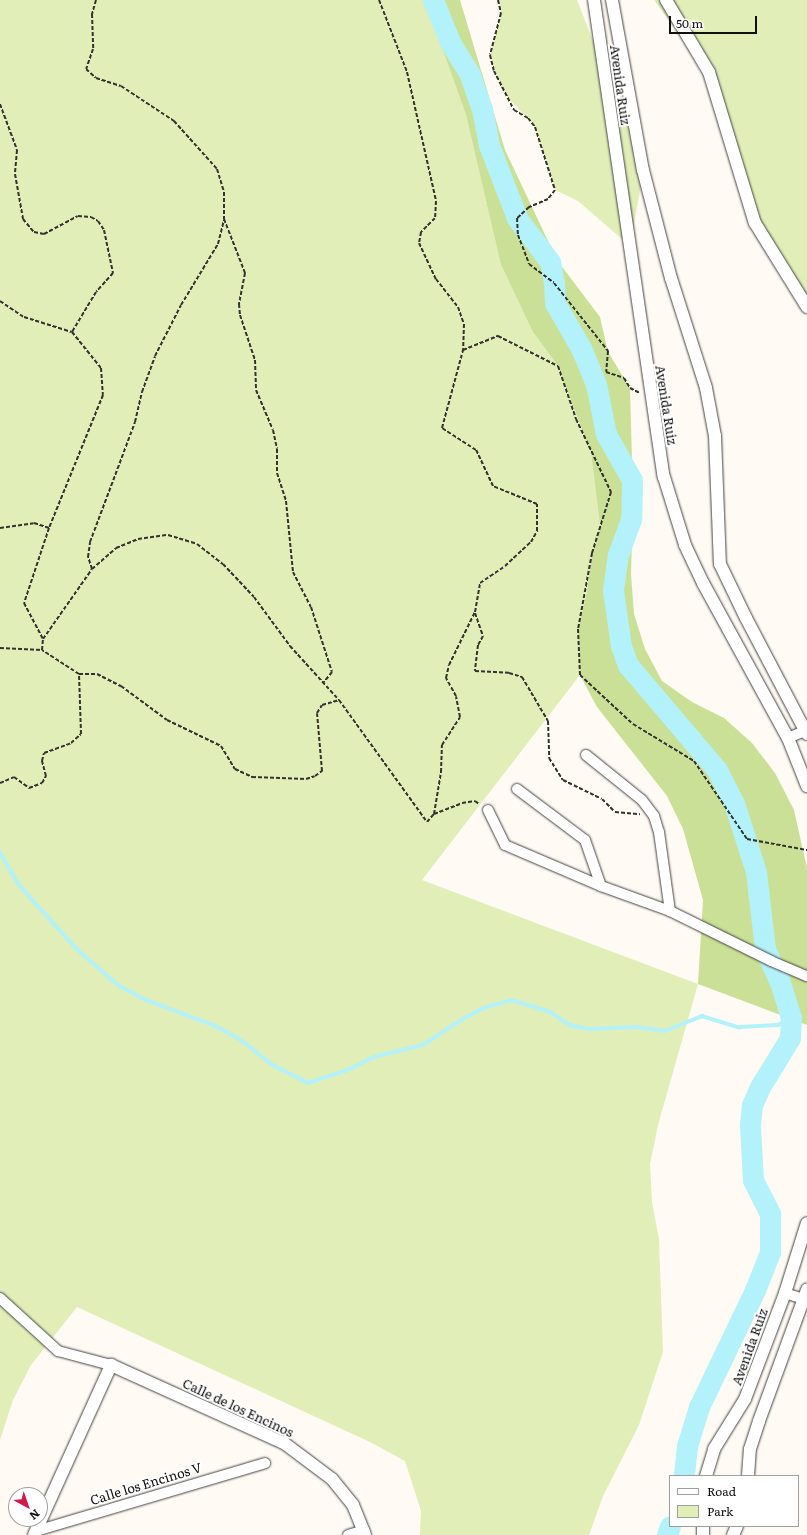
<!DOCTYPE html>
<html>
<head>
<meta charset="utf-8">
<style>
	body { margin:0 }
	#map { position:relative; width:807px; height:1535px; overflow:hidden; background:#fffaf3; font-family:Literata,serif }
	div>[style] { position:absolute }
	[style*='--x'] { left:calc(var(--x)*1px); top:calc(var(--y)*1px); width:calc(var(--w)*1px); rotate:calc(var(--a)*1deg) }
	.green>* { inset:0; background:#e1eeb8 }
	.forest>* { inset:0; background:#c9e096 }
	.stream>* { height:3.5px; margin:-1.75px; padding:0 1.75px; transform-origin:1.75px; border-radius:1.75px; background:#b3f1fb }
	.river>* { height:21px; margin:-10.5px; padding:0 10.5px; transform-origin:10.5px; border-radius:10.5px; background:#b3f1fb }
	.path>* { height:2px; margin-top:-1px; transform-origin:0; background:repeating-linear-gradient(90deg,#323232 0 4px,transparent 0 6px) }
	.roads { filter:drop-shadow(0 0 1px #434343) drop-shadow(0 0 1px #434343) }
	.minor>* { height:10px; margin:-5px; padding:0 5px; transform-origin:5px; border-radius:5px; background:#fff }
	.tertiary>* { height:12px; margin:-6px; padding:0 6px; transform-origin:6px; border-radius:6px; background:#fff }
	span { translate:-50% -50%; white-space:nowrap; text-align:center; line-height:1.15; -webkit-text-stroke:4px #fff; paint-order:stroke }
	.street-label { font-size:13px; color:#101010 }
	.legend { position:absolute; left:669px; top:1475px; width:130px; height:52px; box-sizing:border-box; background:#fff; border:1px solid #9f9f9f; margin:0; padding:5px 7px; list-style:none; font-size:12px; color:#101010 }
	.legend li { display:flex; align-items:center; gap:8px; height:20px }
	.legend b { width:20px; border:1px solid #9f9f9f }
	.north { position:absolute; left:8px; top:1487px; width:40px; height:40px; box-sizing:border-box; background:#fff; border:1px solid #9f9f9f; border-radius:50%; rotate:140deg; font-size:11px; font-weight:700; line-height:16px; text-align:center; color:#101010 }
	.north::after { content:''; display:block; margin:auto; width:14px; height:18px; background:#cd1b4e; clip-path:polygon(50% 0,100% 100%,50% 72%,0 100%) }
	.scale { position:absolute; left:669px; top:16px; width:88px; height:18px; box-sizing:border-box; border:2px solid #101010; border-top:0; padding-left:5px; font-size:12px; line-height:14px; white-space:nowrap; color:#101010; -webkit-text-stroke:3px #fff; paint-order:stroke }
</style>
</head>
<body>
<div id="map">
	<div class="green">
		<div style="clip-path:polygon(0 0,425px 0,466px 115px,501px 265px,533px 332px,558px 366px,591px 453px,600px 525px,592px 553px,587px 592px,578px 629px,580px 675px,422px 880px,698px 984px,658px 1125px,650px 1164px,652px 1202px,659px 1239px,663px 1352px,639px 1425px,603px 1496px,589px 1535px,420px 1535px,421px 1511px,405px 1461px,370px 1442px,77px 1307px,31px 1365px,13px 1400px,0 1440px)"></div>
		<div style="clip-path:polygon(498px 0,577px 0,605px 71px,629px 110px,643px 174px,630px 246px,578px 201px,555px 190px,535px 127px,504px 93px,494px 71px,490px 55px,501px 13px)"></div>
		<div style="clip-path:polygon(654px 0,807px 0,807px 304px,764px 235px,705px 70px)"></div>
	</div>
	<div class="forest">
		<div style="clip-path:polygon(425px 0,460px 0,505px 150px,557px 260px,600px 317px,608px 352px,630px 388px,633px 498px,631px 574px,634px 614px,645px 649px,662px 681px,692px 702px,724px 718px,752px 743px,775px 773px,794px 810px,807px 868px,807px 1025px,698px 984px,703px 900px,683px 829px,667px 796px,597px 707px,580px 675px,578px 629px,587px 592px,592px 553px,600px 525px,591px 453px,558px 366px,533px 332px,501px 265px,466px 115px)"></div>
	</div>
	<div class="stream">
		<div style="--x:0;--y:852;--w:34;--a:60"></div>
		<div style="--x:17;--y:882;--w:30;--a:49"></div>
		<div style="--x:37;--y:905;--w:59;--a:47.7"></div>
		<div style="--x:77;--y:949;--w:55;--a:41.3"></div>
		<div style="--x:118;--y:985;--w:32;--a:28"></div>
		<div style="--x:146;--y:1000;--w:75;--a:20.4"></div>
		<div style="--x:216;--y:1026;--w:29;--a:29"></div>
		<div style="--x:241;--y:1040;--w:41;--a:38"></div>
		<div style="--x:273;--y:1065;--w:39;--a:27"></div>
		<div style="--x:308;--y:1083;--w:40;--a:-18"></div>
		<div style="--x:346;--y:1071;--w:31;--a:-27"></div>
		<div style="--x:374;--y:1057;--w:50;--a:-13.8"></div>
		<div style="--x:423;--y:1045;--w:51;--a:-33.1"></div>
		<div style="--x:466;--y:1017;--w:20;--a:-27"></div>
		<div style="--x:484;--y:1008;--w:29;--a:-16"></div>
		<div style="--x:512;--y:1000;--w:39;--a:17"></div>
		<div style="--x:549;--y:1011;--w:25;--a:34"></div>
		<div style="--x:570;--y:1025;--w:19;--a:12"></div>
		<div style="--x:589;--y:1029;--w:48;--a:-2.4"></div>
		<div style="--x:637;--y:1027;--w:28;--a:8"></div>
		<div style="--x:665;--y:1031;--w:40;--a:-22"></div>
		<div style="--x:702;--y:1016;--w:39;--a:17"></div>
		<div style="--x:739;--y:1027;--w:39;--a:-3"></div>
		<div style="--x:778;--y:1025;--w:15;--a:-28"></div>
	</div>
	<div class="river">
		<div style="--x:433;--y:0;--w:48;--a:67.8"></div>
		<div style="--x:451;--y:44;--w:36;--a:58"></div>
		<div style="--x:470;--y:75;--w:36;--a:71"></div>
		<div style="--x:482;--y:109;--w:37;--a:79"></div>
		<div style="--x:489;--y:145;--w:78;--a:69"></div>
		<div style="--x:517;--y:218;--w:55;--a:53.1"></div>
		<div style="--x:550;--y:262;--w:21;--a:79"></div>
		<div style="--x:554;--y:283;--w:20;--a:87"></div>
		<div style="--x:555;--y:303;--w:54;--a:60.1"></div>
		<div style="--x:582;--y:350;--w:37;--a:68"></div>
		<div style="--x:596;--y:384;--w:51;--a:78.7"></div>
		<div style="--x:606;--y:434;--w:53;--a:60.5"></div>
		<div style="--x:632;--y:480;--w:39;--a:91"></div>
		<div style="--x:631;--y:519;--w:37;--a:110"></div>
		<div style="--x:618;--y:554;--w:36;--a:98"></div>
		<div style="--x:613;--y:590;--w:57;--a:81.9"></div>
		<div style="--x:621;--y:646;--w:20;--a:70"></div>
		<div style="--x:628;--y:665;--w:138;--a:49.7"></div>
		<div style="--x:717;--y:770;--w:37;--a:63"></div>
		<div style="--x:734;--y:803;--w:72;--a:72.3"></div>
		<div style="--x:756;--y:872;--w:78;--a:83.3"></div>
		<div style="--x:765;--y:949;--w:36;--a:66"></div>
		<div style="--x:780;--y:982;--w:38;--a:73"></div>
		<div style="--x:791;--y:1018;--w:20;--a:93"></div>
		<div style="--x:790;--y:1038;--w:57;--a:121.5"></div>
		<div style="--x:760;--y:1087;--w:20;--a:114"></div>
		<div style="--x:752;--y:1105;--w:20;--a:96"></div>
		<div style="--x:750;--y:1125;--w:55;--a:86.9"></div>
		<div style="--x:753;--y:1180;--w:38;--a:63"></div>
		<div style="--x:770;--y:1214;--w:38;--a:90"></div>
		<div style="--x:770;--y:1252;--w:41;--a:111.5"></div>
		<div style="--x:755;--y:1290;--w:130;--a:115.6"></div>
		<div style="--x:699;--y:1407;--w:41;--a:107.1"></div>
		<div style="--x:687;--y:1446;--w:30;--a:96"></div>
		<div style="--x:667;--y:1535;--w:9;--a:-72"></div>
	</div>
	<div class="path">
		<div style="--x:96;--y:0;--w:15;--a:106"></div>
		<div style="--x:92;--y:14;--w:35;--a:88"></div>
		<div style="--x:93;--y:49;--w:21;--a:109"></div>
		<div style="--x:86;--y:69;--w:13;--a:42"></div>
		<div style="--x:96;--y:78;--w:26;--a:18"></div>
		<div style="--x:121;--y:86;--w:64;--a:33.4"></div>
		<div style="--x:174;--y:121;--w:64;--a:48.1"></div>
		<div style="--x:217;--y:169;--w:24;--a:73"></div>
		<div style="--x:224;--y:192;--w:27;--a:90"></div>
		<div style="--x:224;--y:219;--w:58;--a:68.7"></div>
		<div style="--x:245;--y:273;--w:32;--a:101"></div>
		<div style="--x:239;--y:304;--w:11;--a:85"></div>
		<div style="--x:240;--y:315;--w:47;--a:71.6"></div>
		<div style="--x:255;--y:360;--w:30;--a:88"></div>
		<div style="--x:256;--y:390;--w:43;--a:67"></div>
		<div style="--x:273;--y:430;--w:19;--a:78"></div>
		<div style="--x:277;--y:449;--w:24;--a:90"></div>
		<div style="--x:277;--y:473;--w:29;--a:72"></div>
		<div style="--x:286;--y:501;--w:71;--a:84.4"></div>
		<div style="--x:293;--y:572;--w:39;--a:63"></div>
		<div style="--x:311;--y:607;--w:68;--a:72.1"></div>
		<div style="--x:332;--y:672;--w:13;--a:129"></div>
		<div style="--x:379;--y:0;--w:77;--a:68.7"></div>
		<div style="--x:407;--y:72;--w:132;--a:77.3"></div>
		<div style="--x:436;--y:201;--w:17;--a:93"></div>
		<div style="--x:435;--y:218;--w:20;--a:135"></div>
		<div style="--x:421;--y:232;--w:11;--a:100"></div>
		<div style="--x:419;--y:243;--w:40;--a:65"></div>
		<div style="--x:436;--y:279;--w:36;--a:52"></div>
		<div style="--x:458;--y:307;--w:18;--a:71"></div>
		<div style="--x:464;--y:324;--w:26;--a:92"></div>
		<div style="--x:498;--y:0;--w:13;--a:77"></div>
		<div style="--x:501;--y:13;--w:43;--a:104.7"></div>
		<div style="--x:490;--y:55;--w:16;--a:76"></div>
		<div style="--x:494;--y:71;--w:44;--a:62.9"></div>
		<div style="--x:514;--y:110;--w:16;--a:30"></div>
		<div style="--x:528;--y:118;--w:11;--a:52"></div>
		<div style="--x:535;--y:127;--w:66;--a:72.4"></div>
		<div style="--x:555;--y:190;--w:11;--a:128"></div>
		<div style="--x:548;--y:199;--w:21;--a:157"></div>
		<div style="--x:529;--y:207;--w:16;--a:137"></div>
		<div style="--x:517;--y:218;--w:17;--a:87"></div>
		<div style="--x:518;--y:235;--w:31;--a:69"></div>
		<div style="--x:529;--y:264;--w:31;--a:37"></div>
		<div style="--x:554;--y:283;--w:87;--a:51.5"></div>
		<div style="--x:608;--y:351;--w:21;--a:95"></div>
		<div style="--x:606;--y:372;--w:19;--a:18"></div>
		<div style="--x:624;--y:378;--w:12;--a:59"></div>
		<div style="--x:630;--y:388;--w:11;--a:27"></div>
		<div style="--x:0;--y:104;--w:49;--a:69.7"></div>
		<div style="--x:17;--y:150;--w:24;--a:95"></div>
		<div style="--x:15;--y:174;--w:46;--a:79.9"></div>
		<div style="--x:23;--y:219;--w:17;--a:50"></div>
		<div style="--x:34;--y:232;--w:10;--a:11"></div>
		<div style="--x:44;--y:234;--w:38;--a:-28"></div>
		<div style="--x:78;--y:216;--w:13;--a:4"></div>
		<div style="--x:91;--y:217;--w:8;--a:30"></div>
		<div style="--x:98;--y:221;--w:11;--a:56"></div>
		<div style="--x:104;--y:230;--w:44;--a:78.2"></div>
		<div style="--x:113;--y:273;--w:25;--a:132"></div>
		<div style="--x:96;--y:292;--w:47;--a:121"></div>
		<div style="--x:0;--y:301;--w:29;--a:34"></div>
		<div style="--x:24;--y:317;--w:50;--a:17.4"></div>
		<div style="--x:72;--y:332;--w:46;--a:51.1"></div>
		<div style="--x:101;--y:368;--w:27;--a:86"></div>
		<div style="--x:103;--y:395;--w:144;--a:112.1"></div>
		<div style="--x:0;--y:528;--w:34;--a:-8"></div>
		<div style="--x:34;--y:523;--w:16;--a:18"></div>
		<div style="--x:49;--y:528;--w:79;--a:108.4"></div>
		<div style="--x:24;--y:603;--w:41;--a:62.2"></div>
		<div style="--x:92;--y:569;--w:13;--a:-108"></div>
		<div style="--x:88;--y:557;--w:15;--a:-82"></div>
		<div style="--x:90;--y:542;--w:128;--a:-69.4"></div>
		<div style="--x:135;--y:422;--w:31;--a:-77"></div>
		<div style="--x:142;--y:392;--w:38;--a:-70"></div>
		<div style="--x:155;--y:356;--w:57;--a:-63"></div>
		<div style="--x:181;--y:305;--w:71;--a:-58.8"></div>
		<div style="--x:218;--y:244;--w:25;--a:-76"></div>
		<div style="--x:475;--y:613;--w:24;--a:71"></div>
		<div style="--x:483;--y:636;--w:10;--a:119"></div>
		<div style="--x:478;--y:645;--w:26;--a:97"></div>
		<div style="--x:475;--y:671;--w:34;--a:3"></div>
		<div style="--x:509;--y:673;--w:14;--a:17"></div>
		<div style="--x:522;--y:677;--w:51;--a:59.4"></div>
		<div style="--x:548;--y:721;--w:37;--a:88"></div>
		<div style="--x:549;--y:758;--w:26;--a:58"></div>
		<div style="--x:563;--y:780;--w:43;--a:26"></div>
		<div style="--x:602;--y:799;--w:18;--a:45"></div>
		<div style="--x:615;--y:812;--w:25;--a:5"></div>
		<div style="--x:0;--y:648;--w:42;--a:2.7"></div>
		<div style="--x:79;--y:674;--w:18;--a:0"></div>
		<div style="--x:97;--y:674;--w:27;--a:27"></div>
		<div style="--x:121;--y:686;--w:57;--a:36.5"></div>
		<div style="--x:167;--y:720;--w:60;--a:25.7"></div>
		<div style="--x:221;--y:746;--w:27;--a:59"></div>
		<div style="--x:235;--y:769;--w:19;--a:25"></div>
		<div style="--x:252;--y:777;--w:54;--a:2.1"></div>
		<div style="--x:306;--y:779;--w:9;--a:-18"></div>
		<div style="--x:315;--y:776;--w:9;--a:-36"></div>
		<div style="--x:322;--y:771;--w:58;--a:-94.9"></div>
		<div style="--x:317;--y:713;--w:9;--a:-58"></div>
		<div style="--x:322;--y:705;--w:18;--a:-16"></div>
		<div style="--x:0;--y:783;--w:15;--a:-23"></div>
		<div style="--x:14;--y:777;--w:19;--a:36"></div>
		<div style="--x:29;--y:788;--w:14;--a:-21"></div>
		<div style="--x:42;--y:783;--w:8;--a:-60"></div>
		<div style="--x:46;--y:776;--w:16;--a:-105"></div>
		<div style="--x:42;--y:761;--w:8;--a:-76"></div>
		<div style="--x:44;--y:753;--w:29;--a:-20"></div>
		<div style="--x:71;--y:743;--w:13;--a:-42"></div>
		<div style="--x:81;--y:734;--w:60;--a:-91.9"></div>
		<div style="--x:79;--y:674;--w:44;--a:-147"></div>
		<div style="--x:42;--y:650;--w:11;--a:-85"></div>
		<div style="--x:43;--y:639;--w:85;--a:-55"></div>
		<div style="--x:92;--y:569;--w:32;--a:-41"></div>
		<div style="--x:116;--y:548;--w:24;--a:-22"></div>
		<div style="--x:138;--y:539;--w:30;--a:-8"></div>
		<div style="--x:168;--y:535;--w:30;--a:17"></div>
		<div style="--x:197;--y:544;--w:33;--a:38"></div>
		<div style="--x:223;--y:564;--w:45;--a:46.8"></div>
		<div style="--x:254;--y:597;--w:61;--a:53.7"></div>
		<div style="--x:290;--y:646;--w:73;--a:47.8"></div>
		<div style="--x:339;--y:700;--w:150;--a:54.2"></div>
		<div style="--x:427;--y:822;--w:11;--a:-49"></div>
		<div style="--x:434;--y:814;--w:43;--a:-80.5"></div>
		<div style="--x:441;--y:772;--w:27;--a:-88"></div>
		<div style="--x:442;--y:745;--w:33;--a:-57"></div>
		<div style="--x:460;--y:717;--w:21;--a:-101"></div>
		<div style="--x:456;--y:696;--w:21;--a:-119"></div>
		<div style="--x:446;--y:678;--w:13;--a:-77"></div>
		<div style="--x:449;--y:665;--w:59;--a:-63.9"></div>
		<div style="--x:475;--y:612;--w:29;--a:-80"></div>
		<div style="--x:480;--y:583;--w:30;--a:-34"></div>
		<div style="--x:505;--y:566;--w:35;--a:-43"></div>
		<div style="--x:531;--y:542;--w:13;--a:-61"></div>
		<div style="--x:537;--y:531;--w:27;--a:-90"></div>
		<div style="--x:537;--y:504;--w:48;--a:-157.8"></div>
		<div style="--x:493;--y:486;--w:40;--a:-115"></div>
		<div style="--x:476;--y:450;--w:40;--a:-147.1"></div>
		<div style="--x:442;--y:428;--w:81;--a:-74.9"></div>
		<div style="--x:463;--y:350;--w:38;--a:-22"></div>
		<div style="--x:498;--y:336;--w:67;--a:26.6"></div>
		<div style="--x:558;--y:366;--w:56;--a:71.2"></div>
		<div style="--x:576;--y:419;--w:81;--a:64.4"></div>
		<div style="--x:611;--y:492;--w:64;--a:107.3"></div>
		<div style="--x:592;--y:553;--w:77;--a:100.4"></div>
		<div style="--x:578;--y:629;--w:46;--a:87.5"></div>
		<div style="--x:580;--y:675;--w:72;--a:42.8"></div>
		<div style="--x:633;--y:724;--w:71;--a:31.2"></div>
		<div style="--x:694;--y:761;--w:94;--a:55.8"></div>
		<div style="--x:747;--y:839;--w:61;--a:10.4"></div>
		<div style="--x:434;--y:814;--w:30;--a:-21"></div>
		<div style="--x:462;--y:803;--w:13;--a:-9"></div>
		<div style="--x:475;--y:801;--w:5;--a:37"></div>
	</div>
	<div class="roads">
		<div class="minor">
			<div style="--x:788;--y:738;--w:21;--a:-23"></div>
			<div style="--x:586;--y:755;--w:72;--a:38.8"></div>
			<div style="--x:642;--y:800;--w:20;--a:53"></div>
			<div style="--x:654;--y:816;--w:17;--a:73"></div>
			<div style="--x:659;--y:832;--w:80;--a:82.1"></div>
			<div style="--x:517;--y:789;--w:85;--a:36.9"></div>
			<div style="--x:585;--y:840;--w:49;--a:70.8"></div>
			<div style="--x:488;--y:810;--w:39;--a:64"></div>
			<div style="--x:505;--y:845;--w:104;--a:23.1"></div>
			<div style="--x:601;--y:886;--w:73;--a:19.9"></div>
			<div style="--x:670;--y:911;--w:113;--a:26.3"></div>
			<div style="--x:771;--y:961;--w:39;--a:23"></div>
			<div style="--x:785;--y:1293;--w:20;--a:18"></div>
			<div style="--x:0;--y:1298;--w:79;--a:42.4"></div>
			<div style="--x:58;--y:1351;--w:55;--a:14.8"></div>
			<div style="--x:36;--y:1531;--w:239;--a:-16.5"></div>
			<div style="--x:348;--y:1535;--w:17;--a:-17"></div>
		</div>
		<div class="tertiary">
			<div style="--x:594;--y:0;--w:482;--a:81.7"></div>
			<div style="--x:664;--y:477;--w:71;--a:72.8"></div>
			<div style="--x:685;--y:545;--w:42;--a:64.7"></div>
			<div style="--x:703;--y:583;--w:177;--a:61.3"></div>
			<div style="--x:788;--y:738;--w:52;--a:68.4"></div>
			<div style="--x:612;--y:0;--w:173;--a:79.7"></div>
			<div style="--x:643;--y:170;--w:112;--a:75.5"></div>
			<div style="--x:671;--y:278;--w:115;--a:72.3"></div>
			<div style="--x:706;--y:388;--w:49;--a:79.4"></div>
			<div style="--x:715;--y:436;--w:128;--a:87.8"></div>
			<div style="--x:720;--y:564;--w:60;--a:64.3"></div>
			<div style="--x:746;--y:618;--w:131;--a:62.3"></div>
			<div style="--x:666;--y:0;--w:84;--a:59.2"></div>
			<div style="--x:709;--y:72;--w:158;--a:73.1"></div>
			<div style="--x:755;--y:223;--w:99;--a:58.2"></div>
			<div style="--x:706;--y:1476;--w:28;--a:-73"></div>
			<div style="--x:714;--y:1449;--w:59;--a:-58.2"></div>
			<div style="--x:745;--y:1399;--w:113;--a:-69.3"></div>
			<div style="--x:785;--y:1293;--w:73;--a:-72.6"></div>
			<div style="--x:748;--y:1476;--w:27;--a:-86"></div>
			<div style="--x:750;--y:1449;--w:29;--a:-72"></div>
			<div style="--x:759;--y:1421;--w:140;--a:-69.9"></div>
			<div style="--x:34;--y:1535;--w:187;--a:-65.6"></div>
			<div style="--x:111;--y:1365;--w:190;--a:24.3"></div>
			<div style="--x:284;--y:1443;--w:60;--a:36.9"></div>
			<div style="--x:332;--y:1479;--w:33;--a:51"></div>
			<div style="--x:353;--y:1505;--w:32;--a:68"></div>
			<div style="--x:703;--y:1535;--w:9;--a:-90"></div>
			<div style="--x:733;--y:1535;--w:10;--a:-66"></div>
		</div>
	</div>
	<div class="street-label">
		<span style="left:620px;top:85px;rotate:82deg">Avenida Ruiz</span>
		<span style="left:666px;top:405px;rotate:81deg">Avenida Ruiz</span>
		<span style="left:750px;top:1347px;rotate:-70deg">Avenida Ruiz</span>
		<span style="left:238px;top:1408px;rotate:25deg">Calle de los Encinos</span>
		<span style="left:146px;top:1484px;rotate:-17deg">Calle los Encinos V</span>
	</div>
	<ul class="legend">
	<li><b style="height:5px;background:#fff"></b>Road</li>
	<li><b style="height:11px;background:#e1eeb8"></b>Park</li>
	</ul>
	<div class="north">N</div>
	<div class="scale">50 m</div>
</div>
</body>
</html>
